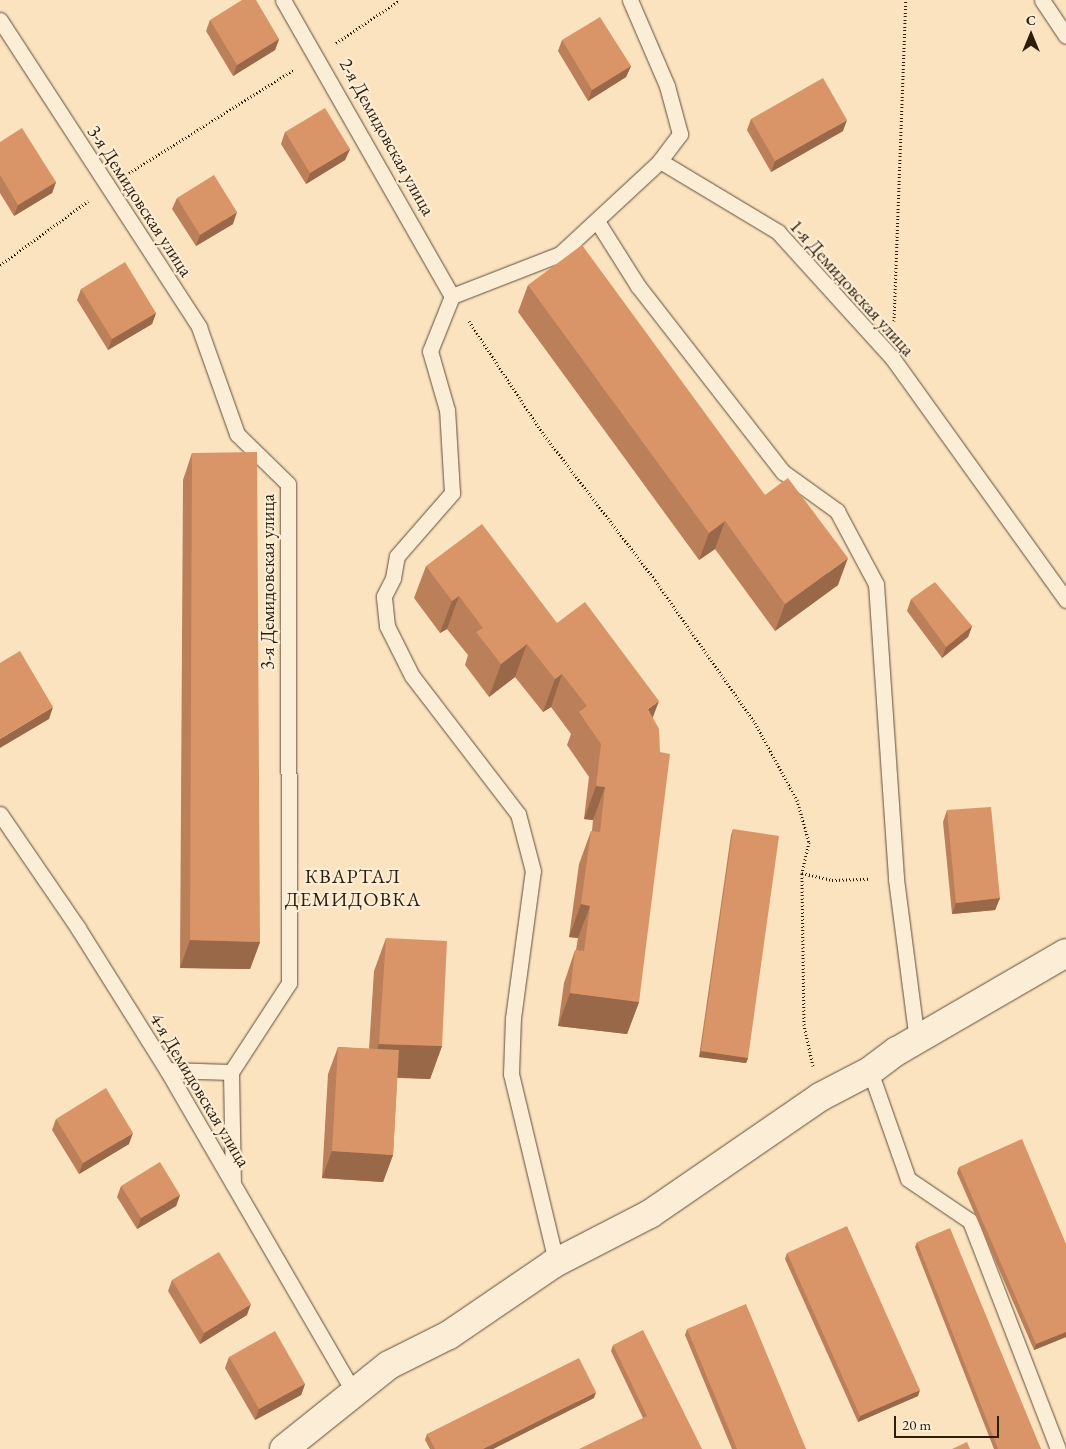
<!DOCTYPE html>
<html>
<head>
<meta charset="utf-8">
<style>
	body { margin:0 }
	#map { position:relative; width:1066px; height:1449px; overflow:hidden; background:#fbe3c0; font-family:"EB Garamond",serif }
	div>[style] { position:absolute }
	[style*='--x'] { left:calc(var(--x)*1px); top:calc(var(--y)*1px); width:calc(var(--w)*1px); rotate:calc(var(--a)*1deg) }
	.path>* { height:3px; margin-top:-1.5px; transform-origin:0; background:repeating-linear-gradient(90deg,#2d1d0a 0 1px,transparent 0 3.5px) }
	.roads { filter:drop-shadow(0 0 1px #604e38) drop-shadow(0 0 1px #604e38) }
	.lane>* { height:15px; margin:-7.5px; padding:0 7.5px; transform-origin:7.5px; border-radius:7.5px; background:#fcedd6 }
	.street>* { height:28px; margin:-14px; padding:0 14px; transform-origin:14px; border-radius:14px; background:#fcedd6 }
	.wall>* { inset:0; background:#bb7f59 }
	.shaded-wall>* { inset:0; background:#986849 }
	.building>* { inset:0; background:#d99468 }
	span { translate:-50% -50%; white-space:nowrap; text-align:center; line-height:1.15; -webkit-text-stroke:4.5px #fcedd6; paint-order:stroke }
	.street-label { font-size:19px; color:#2d1d0a }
	.neighbourhood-label { font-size:20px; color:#2d1d0a; letter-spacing:1px }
	.north { position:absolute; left:1006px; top:10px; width:50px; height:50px; -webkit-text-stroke:4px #fcedd6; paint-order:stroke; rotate:0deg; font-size:14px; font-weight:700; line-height:20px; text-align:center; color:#2d1d0a }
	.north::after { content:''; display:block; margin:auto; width:18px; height:22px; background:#2d1d0a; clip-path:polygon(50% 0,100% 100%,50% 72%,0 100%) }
	.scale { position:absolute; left:894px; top:1416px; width:105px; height:22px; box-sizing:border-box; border:2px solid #2d1d0a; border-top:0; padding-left:6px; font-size:15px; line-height:18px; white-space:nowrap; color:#2d1d0a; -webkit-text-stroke:4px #fcedd6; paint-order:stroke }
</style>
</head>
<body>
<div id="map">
	<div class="path">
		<div style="--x:336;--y:43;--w:77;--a:-33.9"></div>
		<div style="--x:129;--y:173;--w:194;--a:-32.1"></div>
		<div style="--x:0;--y:265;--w:109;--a:-36"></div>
		<div style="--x:469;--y:321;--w:133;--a:56.7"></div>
		<div style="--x:542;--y:432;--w:186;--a:52.6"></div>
		<div style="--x:655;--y:580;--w:174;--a:55"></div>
		<div style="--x:755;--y:723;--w:88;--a:61.4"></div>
		<div style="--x:797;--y:800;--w:44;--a:74.1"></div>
		<div style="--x:809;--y:842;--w:32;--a:103"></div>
		<div style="--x:894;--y:321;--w:321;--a:-87.9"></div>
		<div style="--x:813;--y:1066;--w:42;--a:-102.4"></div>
		<div style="--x:804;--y:1025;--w:152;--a:-90.8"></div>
		<div style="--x:802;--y:873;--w:31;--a:13"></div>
		<div style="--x:832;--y:880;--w:38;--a:-2"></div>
	</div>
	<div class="roads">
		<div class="lane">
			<div style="--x:283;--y:0;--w:341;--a:60.3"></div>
			<div style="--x:630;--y:0;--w:94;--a:66.7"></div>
			<div style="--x:667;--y:86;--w:50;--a:74.8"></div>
			<div style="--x:680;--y:134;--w:34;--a:127"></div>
			<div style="--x:660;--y:161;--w:138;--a:31"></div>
			<div style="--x:778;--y:232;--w:171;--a:47.8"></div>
			<div style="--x:893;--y:359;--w:297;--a:54.3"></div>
			<div style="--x:1042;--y:0;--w:43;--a:56.3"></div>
			<div style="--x:0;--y:20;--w:366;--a:57"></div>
			<div style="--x:199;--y:327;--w:114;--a:70.4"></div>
			<div style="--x:237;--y:434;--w:71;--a:44.4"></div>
			<div style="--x:288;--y:484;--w:499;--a:89.9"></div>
			<div style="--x:289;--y:983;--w:106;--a:123.1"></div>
			<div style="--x:231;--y:1072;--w:112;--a:89"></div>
			<div style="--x:597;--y:221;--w:77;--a:57.8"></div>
			<div style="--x:638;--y:286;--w:236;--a:52.1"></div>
			<div style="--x:783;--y:472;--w:67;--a:35.8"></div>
			<div style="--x:837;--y:511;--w:83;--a:61.9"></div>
			<div style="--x:876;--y:584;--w:296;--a:86.1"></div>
			<div style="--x:896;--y:879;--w:163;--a:82.6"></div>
			<div style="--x:0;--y:814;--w:138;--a:55.6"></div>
			<div style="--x:78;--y:928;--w:168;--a:57.9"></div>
			<div style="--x:167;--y:1070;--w:375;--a:59.9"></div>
			<div style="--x:167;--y:1070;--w:64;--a:1.8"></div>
			<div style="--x:870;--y:1071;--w:114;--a:70.6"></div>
			<div style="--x:908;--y:1179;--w:75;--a:34.1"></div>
			<div style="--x:970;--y:1221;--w:244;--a:68.9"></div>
			<div style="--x:553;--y:1264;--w:11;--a:-85"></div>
			<div style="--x:554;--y:1253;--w:184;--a:-103.5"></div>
			<div style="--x:511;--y:1074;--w:56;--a:-88"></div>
			<div style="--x:513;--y:1018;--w:148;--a:-82.3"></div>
			<div style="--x:533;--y:871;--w:59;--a:-104.7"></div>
			<div style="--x:518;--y:814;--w:174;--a:-127.5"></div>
			<div style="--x:412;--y:676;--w:56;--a:-116.6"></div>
			<div style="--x:387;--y:626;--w:30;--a:-96"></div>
			<div style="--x:384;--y:596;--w:20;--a:-63"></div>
			<div style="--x:393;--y:578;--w:22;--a:-80"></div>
			<div style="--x:397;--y:556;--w:84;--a:-48.9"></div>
			<div style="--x:452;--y:493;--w:83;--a:-93.4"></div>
			<div style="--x:447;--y:410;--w:61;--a:-106.1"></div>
			<div style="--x:430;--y:351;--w:59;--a:-68.2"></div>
			<div style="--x:452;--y:296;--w:116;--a:-21.3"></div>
			<div style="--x:560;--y:254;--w:137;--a:-42.9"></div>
		</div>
		<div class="street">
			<div style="--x:284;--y:1449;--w:134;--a:-38.7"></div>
			<div style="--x:389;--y:1365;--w:67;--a:-26.6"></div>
			<div style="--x:449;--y:1335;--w:126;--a:-34.3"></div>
			<div style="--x:553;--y:1264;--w:109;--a:-27.3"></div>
			<div style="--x:650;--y:1214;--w:206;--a:-34.5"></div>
			<div style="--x:820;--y:1097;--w:56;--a:-27.5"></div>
			<div style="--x:870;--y:1071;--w:34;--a:-37"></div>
			<div style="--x:897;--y:1051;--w:195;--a:-30.1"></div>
		</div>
	</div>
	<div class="wall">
		<div style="clip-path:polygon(210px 20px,279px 39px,275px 50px,233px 76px,206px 31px)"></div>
		<div style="clip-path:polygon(562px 40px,631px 66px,626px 77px,588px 101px,558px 51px)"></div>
		<div style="clip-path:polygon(751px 119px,843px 131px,771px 172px,747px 130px)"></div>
		<div style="clip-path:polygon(285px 132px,350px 149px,345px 160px,306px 184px,281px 144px)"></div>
		<div style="clip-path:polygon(0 142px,56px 182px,52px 193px,14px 216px,0 193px)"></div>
		<div style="clip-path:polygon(177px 198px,233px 224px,196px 246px,172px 209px)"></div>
		<div style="clip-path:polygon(528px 285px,765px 495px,838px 585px,775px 631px,715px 549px,699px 560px,518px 312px)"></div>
		<div style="clip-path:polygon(81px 289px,156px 313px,152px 324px,108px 350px,77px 300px)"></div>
		<div style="clip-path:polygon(192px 453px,260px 942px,250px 969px,180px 968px,183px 480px)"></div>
		<div style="clip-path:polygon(426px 566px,557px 623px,653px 718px,639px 1002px,627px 1034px,558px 1026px,564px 983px,575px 950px,576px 950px,578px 938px,569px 937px,579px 864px,591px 831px,592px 831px,593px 820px,584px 819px,589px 777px,567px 745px,571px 734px,551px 707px,543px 712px,515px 677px,489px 697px,465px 665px,468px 655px,447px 629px,440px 633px,414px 598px)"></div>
		<div style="clip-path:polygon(911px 599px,972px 626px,968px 637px,942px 658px,907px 611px)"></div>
		<div style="clip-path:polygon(947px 810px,1000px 898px,995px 910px,952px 914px,943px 822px)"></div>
		<div style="clip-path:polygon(733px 829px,748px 1058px,746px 1063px,699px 1057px,731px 835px)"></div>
		<div style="clip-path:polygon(386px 938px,442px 1046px,430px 1079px,397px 1078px,393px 1155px,383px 1182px,322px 1178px,328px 1074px,338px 1047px,369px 1049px,374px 971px)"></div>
		<div style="clip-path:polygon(56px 1119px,129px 1144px,79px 1174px,52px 1130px)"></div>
		<div style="clip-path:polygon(959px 1167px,1066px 1244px,1066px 1337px,1034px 1350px,957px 1173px)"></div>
		<div style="clip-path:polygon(121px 1186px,180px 1195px,176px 1206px,137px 1229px,117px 1197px)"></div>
		<div style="clip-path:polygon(917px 1242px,1041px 1449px,994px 1449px,915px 1247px)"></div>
		<div style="clip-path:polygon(787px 1253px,918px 1396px,858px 1422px,785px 1259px)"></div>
		<div style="clip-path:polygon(172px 1280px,247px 1315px,200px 1344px,168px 1291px)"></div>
		<div style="clip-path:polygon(687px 1329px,806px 1449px,732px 1449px,685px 1335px)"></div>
		<div style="clip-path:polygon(613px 1345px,702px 1449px,643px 1418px,611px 1351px)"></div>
		<div style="clip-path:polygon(229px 1357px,305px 1384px,301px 1395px,255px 1420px,225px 1368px)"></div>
		<div style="clip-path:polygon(594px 1398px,493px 1449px,430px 1449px,425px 1440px,427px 1434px)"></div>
	</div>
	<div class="shaded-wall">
		<div style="clip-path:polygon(279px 39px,275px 50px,233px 76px,237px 65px)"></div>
		<div style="clip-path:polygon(631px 66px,626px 77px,588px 101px,592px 90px)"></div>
		<div style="clip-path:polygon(847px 120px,843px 131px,771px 172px,775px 161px)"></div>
		<div style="clip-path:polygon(350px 149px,345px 160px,306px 184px,310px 173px)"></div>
		<div style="clip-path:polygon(56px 182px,52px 193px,14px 216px,18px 205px)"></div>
		<div style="clip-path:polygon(237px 212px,233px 224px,196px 246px,200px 235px)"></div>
		<div style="clip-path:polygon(156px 313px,152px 324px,108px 350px,112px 339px)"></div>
		<div style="clip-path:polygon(725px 521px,715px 549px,699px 560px,709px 533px)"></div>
		<div style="clip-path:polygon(848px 558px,838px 585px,775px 631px,785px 604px)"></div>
		<div style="clip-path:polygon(459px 596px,447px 629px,440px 633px,452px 601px)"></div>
		<div style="clip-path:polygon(972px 626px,968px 637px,942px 658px,946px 647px)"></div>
		<div style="clip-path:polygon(527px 644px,515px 677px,489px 697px,501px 664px)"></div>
		<div style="clip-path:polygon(562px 674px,551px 707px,543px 712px,555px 679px)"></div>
		<div style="clip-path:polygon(659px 701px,647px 733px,648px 709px)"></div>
		<div style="clip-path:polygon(53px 707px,49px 719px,0 748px,0 739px)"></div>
		<div style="clip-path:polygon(596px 786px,605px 787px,593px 820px,584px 819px)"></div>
		<div style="clip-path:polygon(1000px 898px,995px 910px,952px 914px,956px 903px)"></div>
		<div style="clip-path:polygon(581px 904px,590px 906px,578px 938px,569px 937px)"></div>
		<div style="clip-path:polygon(190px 940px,260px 942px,250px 969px,180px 968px)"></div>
		<div style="clip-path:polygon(570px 993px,639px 1002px,627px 1034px,558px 1026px)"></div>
		<div style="clip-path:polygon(379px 1044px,442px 1046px,430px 1079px,367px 1076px)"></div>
		<div style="clip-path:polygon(701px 1051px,748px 1058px,746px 1063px,699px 1057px)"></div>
		<div style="clip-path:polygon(133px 1133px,129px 1144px,79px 1174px,83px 1163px)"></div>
		<div style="clip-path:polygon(332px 1151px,393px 1155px,383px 1182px,322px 1178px)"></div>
		<div style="clip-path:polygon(180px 1195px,176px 1206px,137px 1229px,141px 1218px)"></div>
		<div style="clip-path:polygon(251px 1304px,247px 1315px,200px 1344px,204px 1333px)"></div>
		<div style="clip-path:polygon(1066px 1332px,1066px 1337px,1034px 1350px,1036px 1344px)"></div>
		<div style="clip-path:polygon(305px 1384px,301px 1395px,255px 1420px,259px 1409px)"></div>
		<div style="clip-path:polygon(920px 1390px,918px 1396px,858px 1422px,860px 1416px)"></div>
		<div style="clip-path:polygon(596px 1392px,594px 1398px,493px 1449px,483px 1449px)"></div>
	</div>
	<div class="building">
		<div style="clip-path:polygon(242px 0,256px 0,279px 39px,237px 65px,210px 20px)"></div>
		<div style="clip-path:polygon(600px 17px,631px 66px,592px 90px,562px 40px)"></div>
		<div style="clip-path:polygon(823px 78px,847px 120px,775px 161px,751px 119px)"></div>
		<div style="clip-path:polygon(325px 108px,350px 149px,310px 173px,285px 132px)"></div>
		<div style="clip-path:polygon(22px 128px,56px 182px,18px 205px,0 175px,0 142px)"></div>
		<div style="clip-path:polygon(214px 175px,237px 212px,200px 235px,177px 198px)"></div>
		<div style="clip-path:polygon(582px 245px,765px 495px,788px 478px,848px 558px,785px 604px,725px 521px,709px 533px,528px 285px)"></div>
		<div style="clip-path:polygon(125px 262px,156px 313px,112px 339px,81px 289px)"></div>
		<div style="clip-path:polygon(257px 452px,260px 942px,190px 940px,192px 453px)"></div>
		<div style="clip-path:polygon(482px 524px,557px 623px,585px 602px,659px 701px,648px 709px,659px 729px,660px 752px,670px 754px,639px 1002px,570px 993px,575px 950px,584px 951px,590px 906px,581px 904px,591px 831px,600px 832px,605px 787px,596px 786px,601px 744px,579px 712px,587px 706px,562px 674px,555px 679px,527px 644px,501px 664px,476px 632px,483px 628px,459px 596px,452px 601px,426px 566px)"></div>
		<div style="clip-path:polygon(935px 582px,972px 626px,946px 647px,911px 599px)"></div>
		<div style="clip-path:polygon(20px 651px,53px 707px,0 739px,0 663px)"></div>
		<div style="clip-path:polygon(991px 807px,1000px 898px,956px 903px,947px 810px)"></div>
		<div style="clip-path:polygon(733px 829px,779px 836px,748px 1058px,701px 1051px)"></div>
		<div style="clip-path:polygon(386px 938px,447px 941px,442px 1046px,379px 1044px)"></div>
		<div style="clip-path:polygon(338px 1047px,399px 1050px,393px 1155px,332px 1151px)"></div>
		<div style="clip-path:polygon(106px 1088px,133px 1133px,83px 1163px,56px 1119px)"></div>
		<div style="clip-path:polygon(1022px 1139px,1066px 1244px,1066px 1332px,1036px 1344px,959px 1167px)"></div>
		<div style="clip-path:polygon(160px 1162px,180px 1195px,141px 1218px,121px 1186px)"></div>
		<div style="clip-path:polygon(847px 1226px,920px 1390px,860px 1416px,787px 1253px)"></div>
		<div style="clip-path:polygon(950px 1228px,1041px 1449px,998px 1449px,917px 1242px)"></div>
		<div style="clip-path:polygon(219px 1252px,251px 1304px,204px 1333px,172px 1280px)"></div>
		<div style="clip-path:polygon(746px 1304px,806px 1449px,737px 1449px,687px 1329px)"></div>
		<div style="clip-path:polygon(643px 1330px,702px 1449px,579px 1449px,647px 1416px,613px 1345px)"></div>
		<div style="clip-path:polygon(275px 1331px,305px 1384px,259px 1409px,229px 1357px)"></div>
		<div style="clip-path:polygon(579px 1358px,596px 1392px,483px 1449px,435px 1449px,427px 1434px)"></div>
		<div style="clip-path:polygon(967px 1442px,970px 1449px,952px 1449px)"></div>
	</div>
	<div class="street-label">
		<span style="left:387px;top:137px;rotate:61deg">2-я Демидовская улица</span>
		<span style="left:140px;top:201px;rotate:57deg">3-я Демидовская улица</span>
		<span style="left:852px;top:288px;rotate:48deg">1-я Демидовская улица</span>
		<span style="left:268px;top:582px;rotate:-90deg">3-я Демидовская улица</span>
		<span style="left:200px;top:1090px;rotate:59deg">4-я Демидовская улица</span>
	</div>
	<div class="neighbourhood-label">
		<span style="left:353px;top:888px">КВАРТАЛ<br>ДЕМИДОВКА</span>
	</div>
	<div class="north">С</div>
	<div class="scale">20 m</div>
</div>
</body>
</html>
